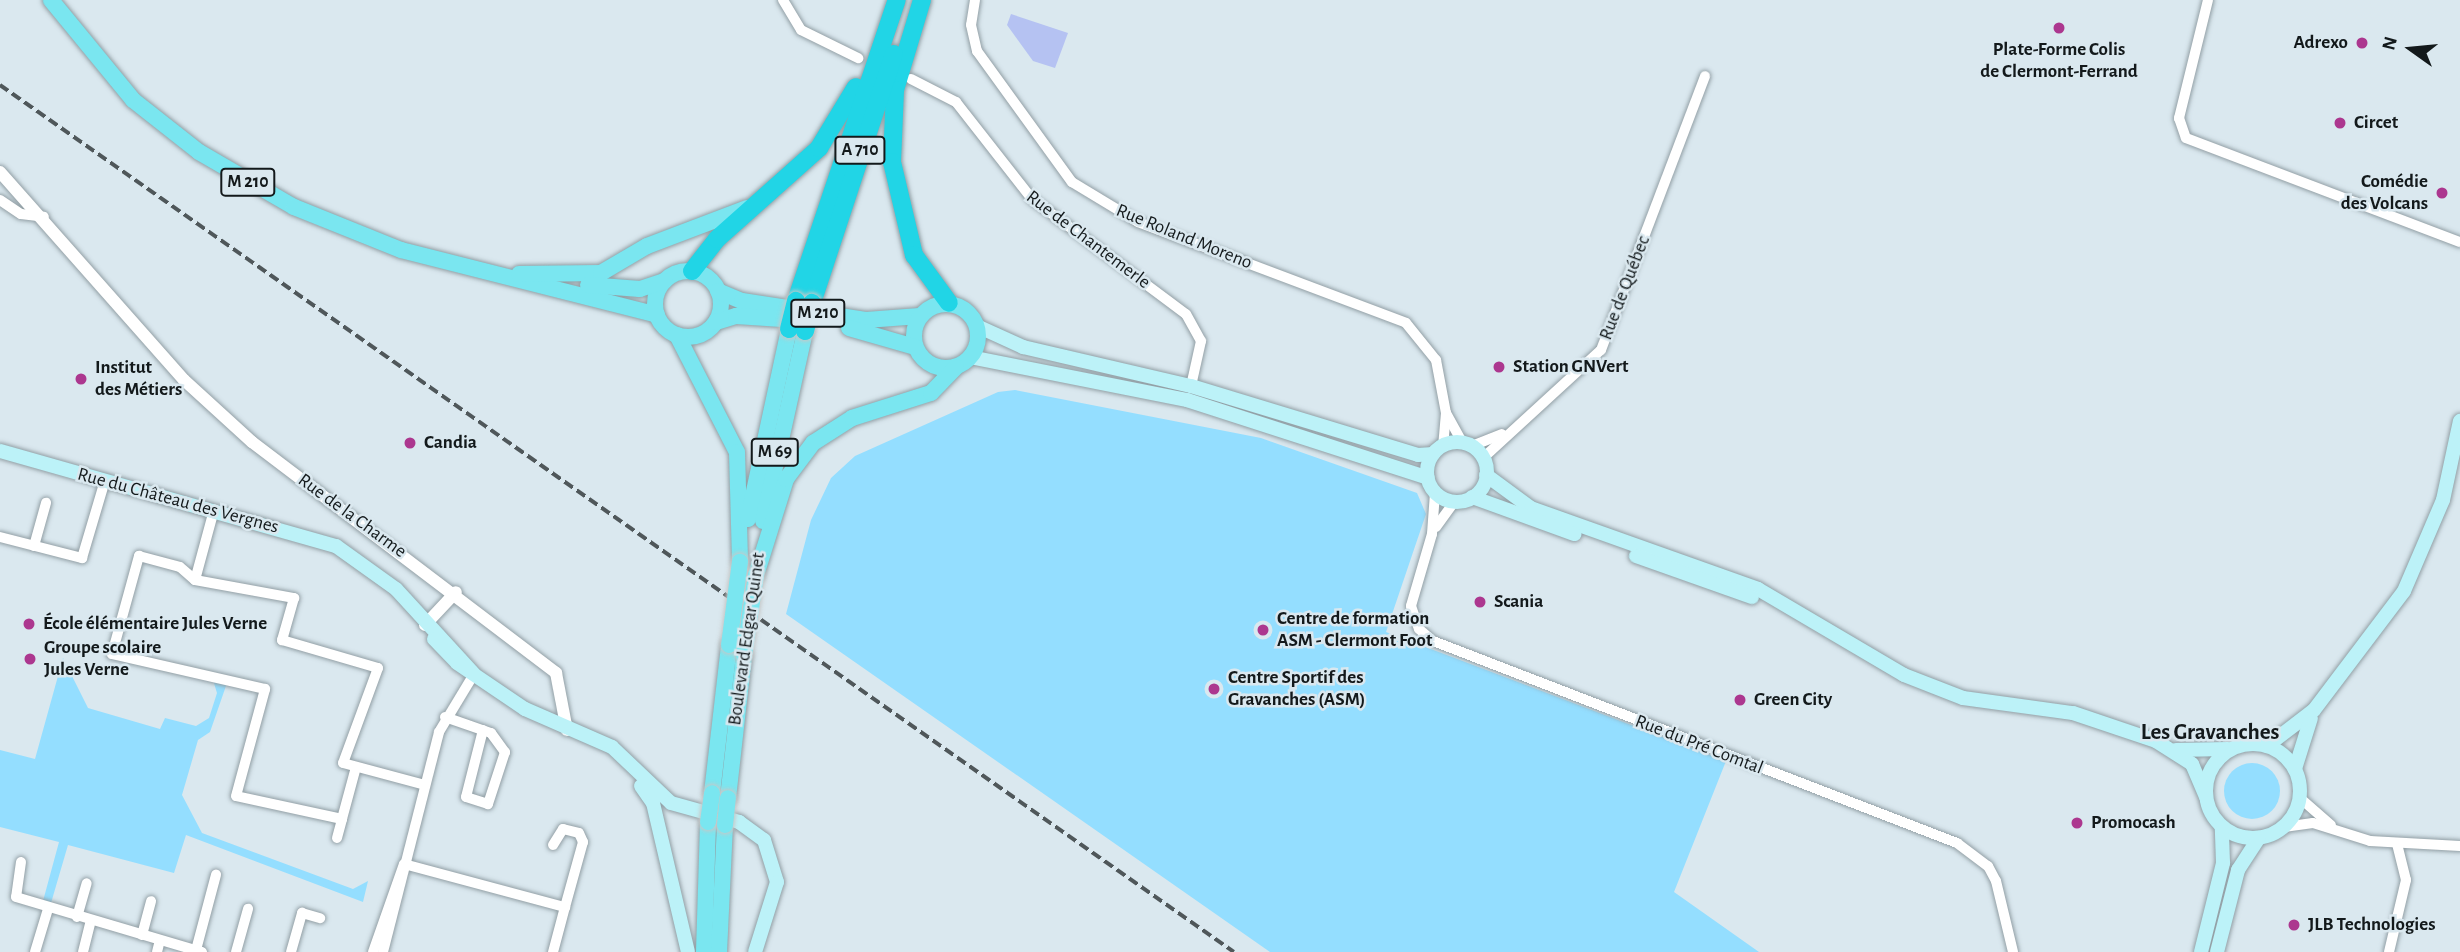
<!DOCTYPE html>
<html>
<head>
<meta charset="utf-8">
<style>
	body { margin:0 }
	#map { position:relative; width:2460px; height:952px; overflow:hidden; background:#dae8ef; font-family:"Alegreya Sans",sans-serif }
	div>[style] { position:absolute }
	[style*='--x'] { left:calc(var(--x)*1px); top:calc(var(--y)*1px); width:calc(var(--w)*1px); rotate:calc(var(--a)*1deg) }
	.green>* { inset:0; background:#94deff }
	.round { border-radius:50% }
	.water>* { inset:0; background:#b5c2f2 }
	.roads { filter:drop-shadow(0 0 2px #929fa5) drop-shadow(0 0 2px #929fa5) }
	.minor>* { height:10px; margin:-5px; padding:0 5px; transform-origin:5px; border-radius:5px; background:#fff }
	.tertiary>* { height:12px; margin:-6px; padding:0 6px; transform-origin:6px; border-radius:6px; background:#fff }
	.secondary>* { height:14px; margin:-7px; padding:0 7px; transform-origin:7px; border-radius:7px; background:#bcf2f8 }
	.secondary>.ring { margin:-7px; padding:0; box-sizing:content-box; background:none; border:14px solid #bcf2f8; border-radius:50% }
	.primary>* { height:16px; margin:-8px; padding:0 8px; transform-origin:8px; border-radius:8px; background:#7ae6f0 }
	.primary>.ring { margin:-8px; padding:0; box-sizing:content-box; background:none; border:16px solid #7ae6f0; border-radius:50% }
	.motorway>* { height:18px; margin:-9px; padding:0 9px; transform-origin:9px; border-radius:9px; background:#21d5e6 }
	.rail>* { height:3.5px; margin-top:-1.75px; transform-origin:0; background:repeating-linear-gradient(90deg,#4f575a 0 10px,transparent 0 15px) }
	.bridges { filter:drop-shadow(0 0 2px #c6c8c8) drop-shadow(0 0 2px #c6c8c8) }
	.primary-bridge>* { height:16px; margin:-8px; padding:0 8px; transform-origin:8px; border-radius:8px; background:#7ae6f0 }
	.motorway-bridge>* { height:18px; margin:-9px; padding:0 9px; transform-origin:9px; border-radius:9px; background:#21d5e6 }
	.dots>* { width:19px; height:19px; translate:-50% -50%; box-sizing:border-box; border:4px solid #dae8ef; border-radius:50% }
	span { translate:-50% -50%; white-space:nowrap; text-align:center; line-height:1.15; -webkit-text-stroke:5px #dae8ef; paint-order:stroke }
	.shield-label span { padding:2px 5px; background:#dae8ef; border:2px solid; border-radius:5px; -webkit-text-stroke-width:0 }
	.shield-label { font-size:18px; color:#13191b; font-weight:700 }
	.poi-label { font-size:19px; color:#13191b; font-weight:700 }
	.right { translate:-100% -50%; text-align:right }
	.left { translate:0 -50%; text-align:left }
	.street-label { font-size:19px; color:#13191b }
	.quarter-label { font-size:23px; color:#13191b; font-weight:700 }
	.north { position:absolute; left:2376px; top:14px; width:70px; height:70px; -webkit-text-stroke:5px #dae8ef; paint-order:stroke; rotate:285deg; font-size:19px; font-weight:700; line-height:28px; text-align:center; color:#13191b }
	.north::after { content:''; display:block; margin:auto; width:24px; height:32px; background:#13191b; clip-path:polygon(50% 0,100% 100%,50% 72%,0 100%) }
</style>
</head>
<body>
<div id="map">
	<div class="green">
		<div style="clip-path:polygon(1015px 390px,1261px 438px,1417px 493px,1426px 514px,1386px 632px,1726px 761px,1674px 892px,1759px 952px,1270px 952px,786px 614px,811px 520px,831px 478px,855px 456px,998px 392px)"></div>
		<div style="clip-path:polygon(63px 658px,88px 708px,160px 729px,165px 718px,196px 726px,209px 718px,217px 693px,213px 680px,227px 683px,210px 732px,198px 740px,182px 795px,202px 833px,353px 889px,368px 881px,363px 902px,186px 835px,174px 873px,68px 845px,51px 903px,43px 901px,59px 842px,0 827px,0 750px,35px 759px)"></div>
		<div class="round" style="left:2224px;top:763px;width:56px;height:56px"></div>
	</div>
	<div class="water">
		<div style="clip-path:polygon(1011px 14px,1068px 33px,1055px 68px,1033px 61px,1007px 25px)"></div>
	</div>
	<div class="roads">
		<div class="minor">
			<div style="--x:783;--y:0;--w:35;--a:59"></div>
			<div style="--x:801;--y:30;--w:64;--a:26.2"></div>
			<div style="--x:975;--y:0;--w:25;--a:99"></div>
			<div style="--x:971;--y:25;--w:27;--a:77"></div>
			<div style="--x:977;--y:51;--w:162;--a:54.1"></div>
			<div style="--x:1072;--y:182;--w:77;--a:31.2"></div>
			<div style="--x:1138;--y:222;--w:286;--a:20.6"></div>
			<div style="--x:1406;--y:323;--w:48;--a:51"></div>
			<div style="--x:1436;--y:360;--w:54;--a:79.3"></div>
			<div style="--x:1446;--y:413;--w:32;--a:95"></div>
			<div style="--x:2208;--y:0;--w:122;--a:103.8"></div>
			<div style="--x:2179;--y:118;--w:21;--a:71"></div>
			<div style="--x:2186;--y:138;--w:293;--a:20.8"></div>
			<div style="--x:911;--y:79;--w:51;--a:27.1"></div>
			<div style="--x:956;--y:102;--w:123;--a:51.9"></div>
			<div style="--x:1032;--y:199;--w:192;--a:36.8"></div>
			<div style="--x:1186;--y:314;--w:31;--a:61"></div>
			<div style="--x:1201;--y:341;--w:46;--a:102.5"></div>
			<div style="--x:0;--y:200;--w:25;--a:34"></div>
			<div style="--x:21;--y:214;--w:23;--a:7"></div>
			<div style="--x:1446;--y:413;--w:33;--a:61"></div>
			<div style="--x:1472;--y:446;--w:32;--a:-22"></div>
			<div style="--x:1483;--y:458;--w:160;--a:-42.5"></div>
			<div style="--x:1601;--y:350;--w:293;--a:-69.2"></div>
			<div style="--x:1435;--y:493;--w:41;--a:94.2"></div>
			<div style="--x:1432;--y:534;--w:75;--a:106.3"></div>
			<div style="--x:1411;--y:606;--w:24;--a:71"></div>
			<div style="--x:1419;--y:629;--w:18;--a:41"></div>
			<div style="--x:1433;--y:641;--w:562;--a:21.08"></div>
			<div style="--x:1957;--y:843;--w:39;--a:37"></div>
			<div style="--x:1988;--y:866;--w:17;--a:62"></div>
			<div style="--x:1996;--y:881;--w:73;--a:76.5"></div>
			<div style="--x:1436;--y:527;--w:32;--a:-54"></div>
			<div style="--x:0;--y:537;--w:85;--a:14.4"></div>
			<div style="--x:82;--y:558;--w:74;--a:-73.5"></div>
			<div style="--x:34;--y:546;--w:45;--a:-74.4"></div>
			<div style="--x:195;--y:580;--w:73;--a:-74.8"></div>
			<div style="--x:445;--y:717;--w:49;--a:19.2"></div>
			<div style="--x:491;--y:733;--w:24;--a:54"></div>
			<div style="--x:505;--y:752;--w:55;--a:108.1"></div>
			<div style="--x:488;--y:804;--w:23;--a:-162"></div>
			<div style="--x:466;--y:797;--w:69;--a:-75.8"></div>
			<div style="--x:356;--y:767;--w:54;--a:105.1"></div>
			<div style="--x:342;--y:819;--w:108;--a:-167.8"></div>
			<div style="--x:236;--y:796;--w:111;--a:-74.8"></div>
			<div style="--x:265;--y:689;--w:157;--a:-167.1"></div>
			<div style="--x:112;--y:654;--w:102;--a:-74.6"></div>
			<div style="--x:139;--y:556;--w:42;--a:15"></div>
			<div style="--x:180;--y:567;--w:20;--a:41"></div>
			<div style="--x:195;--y:580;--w:101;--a:10.3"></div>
			<div style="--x:294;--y:598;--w:44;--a:105.9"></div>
			<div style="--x:282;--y:640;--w:100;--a:16.3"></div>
			<div style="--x:378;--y:668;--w:101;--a:110.2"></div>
			<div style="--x:343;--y:763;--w:85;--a:15"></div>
			<div style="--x:2300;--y:798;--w:41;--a:41.1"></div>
			<div style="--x:2284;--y:827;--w:29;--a:-8"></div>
			<div style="--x:2313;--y:823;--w:60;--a:17.5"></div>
			<div style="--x:2370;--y:841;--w:90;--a:3.2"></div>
			<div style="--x:337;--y:838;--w:20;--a:-75"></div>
			<div style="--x:553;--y:845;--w:19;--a:-58"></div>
			<div style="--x:563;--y:829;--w:16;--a:14"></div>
			<div style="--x:579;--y:833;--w:10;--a:66"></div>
			<div style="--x:583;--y:842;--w:67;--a:105.5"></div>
			<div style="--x:21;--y:862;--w:35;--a:98"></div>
			<div style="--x:16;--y:897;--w:194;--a:16.5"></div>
			<div style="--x:404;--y:864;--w:167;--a:15"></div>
			<div style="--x:565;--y:907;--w:47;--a:104.9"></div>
			<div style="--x:77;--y:917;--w:35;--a:-74"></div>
			<div style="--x:142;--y:935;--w:35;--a:-75"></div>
			<div style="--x:196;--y:950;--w:78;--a:-75.1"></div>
			<div style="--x:35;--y:952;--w:45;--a:-73.2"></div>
			<div style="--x:83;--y:952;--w:32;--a:-76"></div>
			<div style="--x:157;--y:952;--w:12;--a:-76"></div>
			<div style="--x:236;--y:952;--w:45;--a:-74.4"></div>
			<div style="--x:291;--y:952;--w:41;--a:-74.2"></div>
			<div style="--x:302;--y:913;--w:19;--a:16"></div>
			<div style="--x:373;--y:952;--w:93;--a:-70.6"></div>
			<div style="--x:383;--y:952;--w:227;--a:-75.7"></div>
			<div style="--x:439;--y:732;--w:68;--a:-58.9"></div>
			<div style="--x:2389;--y:952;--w:74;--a:-76.7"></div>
			<div style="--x:2406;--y:880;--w:36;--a:-104"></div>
		</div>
		<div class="tertiary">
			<div style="--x:0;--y:172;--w:278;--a:48.5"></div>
			<div style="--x:184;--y:380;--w:92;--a:42.4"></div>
			<div style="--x:252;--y:442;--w:382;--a:37.2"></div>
			<div style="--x:556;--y:673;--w:58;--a:79.1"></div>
			<div style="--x:425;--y:625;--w:45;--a:-46.8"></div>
		</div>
		<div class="secondary">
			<div style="--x:977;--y:326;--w:51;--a:24.5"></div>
			<div style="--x:1023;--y:347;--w:172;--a:13.1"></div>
			<div style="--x:1191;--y:386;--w:237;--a:16.9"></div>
			<div style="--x:1418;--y:455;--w:15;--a:-4"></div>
			<div style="--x:970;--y:357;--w:221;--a:11.2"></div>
			<div style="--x:1187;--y:400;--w:253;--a:17.9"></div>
			<div class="ring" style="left:1427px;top:442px;width:46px;height:46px"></div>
			<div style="--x:0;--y:451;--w:349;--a:15.8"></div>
			<div style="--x:336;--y:546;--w:74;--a:35.6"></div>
			<div style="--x:396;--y:589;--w:115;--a:47.5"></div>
			<div style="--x:1486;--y:475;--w:56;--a:36.3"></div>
			<div style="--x:1531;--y:508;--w:241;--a:19.6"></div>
			<div style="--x:1758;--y:589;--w:169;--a:30.5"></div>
			<div style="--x:1904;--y:675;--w:63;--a:21.3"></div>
			<div style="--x:1963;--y:698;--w:111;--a:7.8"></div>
			<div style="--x:2073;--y:713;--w:88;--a:18.6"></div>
			<div style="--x:2156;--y:741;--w:43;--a:32.6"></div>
			<div style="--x:2192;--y:764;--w:36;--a:67"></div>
			<div style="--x:1472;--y:497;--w:109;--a:19.9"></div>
			<div style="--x:1636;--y:556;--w:123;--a:19.5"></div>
			<div style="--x:434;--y:639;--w:33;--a:46"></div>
			<div style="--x:457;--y:663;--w:82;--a:34.1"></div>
			<div style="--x:525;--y:709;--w:95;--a:23.6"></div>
			<div style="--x:612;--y:747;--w:81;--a:43.5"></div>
			<div style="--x:671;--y:803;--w:71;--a:15.6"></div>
			<div style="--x:739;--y:822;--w:31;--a:36"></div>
			<div style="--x:764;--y:840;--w:44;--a:72.8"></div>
			<div style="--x:777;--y:882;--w:73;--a:107.4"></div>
			<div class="ring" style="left:2206px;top:744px;width:80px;height:80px"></div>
			<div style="--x:2267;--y:746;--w:59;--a:-37.5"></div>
			<div style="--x:2314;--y:710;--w:149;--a:-52.9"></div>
			<div style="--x:2404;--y:591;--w:99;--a:-66.8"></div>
			<div style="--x:2443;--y:500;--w:81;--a:-77.9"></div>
			<div style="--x:2176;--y:750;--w:52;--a:-1.1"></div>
			<div style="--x:2295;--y:769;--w:53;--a:-72.6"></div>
			<div style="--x:641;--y:786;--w:21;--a:55"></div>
			<div style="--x:653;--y:803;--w:153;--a:76.8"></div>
			<div style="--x:2201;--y:952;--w:92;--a:-76.1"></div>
			<div style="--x:2223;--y:863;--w:36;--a:-92"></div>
			<div style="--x:2217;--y:952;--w:85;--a:-75.6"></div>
			<div style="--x:2238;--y:870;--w:38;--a:-57"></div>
		</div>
		<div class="primary">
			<div style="--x:51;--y:0;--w:129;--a:50.6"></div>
			<div style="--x:133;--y:100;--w:84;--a:38.2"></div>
			<div style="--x:199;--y:152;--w:110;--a:30.1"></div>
			<div style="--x:294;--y:207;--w:115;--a:21.9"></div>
			<div style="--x:401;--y:250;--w:264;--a:14.2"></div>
			<div class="ring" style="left:655px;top:271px;width:50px;height:50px"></div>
			<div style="--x:519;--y:274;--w:82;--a:-0.7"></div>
			<div style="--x:601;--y:273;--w:53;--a:-30.4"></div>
			<div style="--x:647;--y:246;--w:107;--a:-20.8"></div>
			<div style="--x:588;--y:285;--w:52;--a:4.4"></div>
			<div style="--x:640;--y:289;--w:26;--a:-18"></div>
			<div style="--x:718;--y:291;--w:26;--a:23"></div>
			<div style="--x:742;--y:301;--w:125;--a:8.7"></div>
			<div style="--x:866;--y:320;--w:54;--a:-4.2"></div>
			<div class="ring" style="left:914px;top:304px;width:48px;height:48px"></div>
			<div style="--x:716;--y:322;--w:21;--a:-17"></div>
			<div style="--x:736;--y:316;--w:46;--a:3.7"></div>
			<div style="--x:849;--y:328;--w:69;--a:16.1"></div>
			<div style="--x:677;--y:335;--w:131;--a:62.9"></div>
			<div style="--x:737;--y:452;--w:110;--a:88.4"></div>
			<div style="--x:748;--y:519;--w:194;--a:-77.8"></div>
			<div style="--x:763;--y:521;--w:195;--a:-77.5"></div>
			<div style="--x:756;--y:575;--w:101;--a:-72.6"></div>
			<div style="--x:786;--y:479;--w:45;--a:-53.1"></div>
			<div style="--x:813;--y:443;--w:46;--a:-32.7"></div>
			<div style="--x:852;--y:418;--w:83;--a:-17.6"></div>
			<div style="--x:931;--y:393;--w:36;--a:-46"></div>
			<div style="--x:712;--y:793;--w:149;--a:-83.4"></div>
			<div style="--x:728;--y:798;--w:144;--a:-83.6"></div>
			<div style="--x:704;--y:952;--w:130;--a:-88.2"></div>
			<div style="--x:719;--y:952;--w:127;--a:-87.3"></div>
		</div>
		<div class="motorway">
			<div style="--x:922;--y:0;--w:94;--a:106.7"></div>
			<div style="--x:895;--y:90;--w:72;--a:92.4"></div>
			<div style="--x:892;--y:162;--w:96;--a:76.7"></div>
			<div style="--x:914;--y:255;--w:59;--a:53.9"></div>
			<div style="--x:692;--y:271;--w:41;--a:-52"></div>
			<div style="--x:717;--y:239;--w:137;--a:-41.7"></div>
			<div style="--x:819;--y:148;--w:71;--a:-58.8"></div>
			<div style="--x:796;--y:301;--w:317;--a:-71.5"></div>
			<div style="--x:812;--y:303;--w:262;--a:-71.8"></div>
		</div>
	</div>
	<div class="rail">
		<div style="--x:0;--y:85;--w:1508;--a:35.09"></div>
	</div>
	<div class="bridges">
		<div class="primary-bridge">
			<div style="--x:729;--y:645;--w:84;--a:-82.5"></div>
			<div style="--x:744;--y:655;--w:81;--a:-81.5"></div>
			<div style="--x:708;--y:822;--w:29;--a:-82"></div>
			<div style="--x:725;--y:825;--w:27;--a:-84"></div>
		</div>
		<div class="motorway-bridge">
			<div style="--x:789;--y:329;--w:29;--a:-76"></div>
			<div style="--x:805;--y:331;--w:29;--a:-76"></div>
		</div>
	</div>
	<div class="dots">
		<div style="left:2059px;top:28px;background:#ac378f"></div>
		<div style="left:2362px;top:43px;background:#ac378f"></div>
		<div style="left:2340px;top:123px;background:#ac378f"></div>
		<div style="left:2442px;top:193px;background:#ac378f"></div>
		<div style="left:1499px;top:367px;background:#ac378f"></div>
		<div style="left:81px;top:379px;background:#ac378f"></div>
		<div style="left:410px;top:443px;background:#ac378f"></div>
		<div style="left:1480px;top:602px;background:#ac378f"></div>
		<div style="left:29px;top:624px;background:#ac378f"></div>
		<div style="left:1263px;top:630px;background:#ac378f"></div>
		<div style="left:30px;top:659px;background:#ac378f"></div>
		<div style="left:1214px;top:689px;background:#ac378f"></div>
		<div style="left:1740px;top:700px;background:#ac378f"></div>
		<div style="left:2077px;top:823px;background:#ac378f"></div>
		<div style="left:2294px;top:925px;background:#ac378f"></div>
	</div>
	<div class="shield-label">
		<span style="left:860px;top:150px">A 710</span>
		<span style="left:248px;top:182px">M 210</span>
		<span style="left:818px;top:313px">M 210</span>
		<span style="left:775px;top:452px">M 69</span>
	</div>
	<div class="poi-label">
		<span class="right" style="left:2348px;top:43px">Adrexo</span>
		<span style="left:2059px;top:61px">Plate-Forme Colis<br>de Clermont-Ferrand</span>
		<span class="left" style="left:2354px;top:123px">Circet</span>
		<span class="right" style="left:2428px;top:193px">Comédie<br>des Volcans</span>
		<span class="left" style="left:1513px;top:367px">Station GNVert</span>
		<span class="left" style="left:95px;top:379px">Institut<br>des Métiers</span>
		<span class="left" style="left:424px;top:443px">Candia</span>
		<span class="left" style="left:1494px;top:602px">Scania</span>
		<span class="left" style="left:1277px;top:630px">Centre de formation<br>ASM - Clermont Foot</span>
		<span class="left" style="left:43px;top:624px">École élémentaire Jules Verne</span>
		<span class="left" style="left:44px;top:659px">Groupe scolaire<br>Jules Verne</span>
		<span class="left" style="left:1228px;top:689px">Centre Sportif des<br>Gravanches (ASM)</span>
		<span class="left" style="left:1754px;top:700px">Green City</span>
		<span class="left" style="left:2091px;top:823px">Promocash</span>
		<span class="left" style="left:2308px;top:925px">JLB Technologies</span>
	</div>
	<div class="street-label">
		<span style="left:1184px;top:237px;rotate:22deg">Rue Roland Moreno</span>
		<span style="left:1088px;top:240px;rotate:37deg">Rue de Chantemerle</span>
		<span style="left:1625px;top:288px;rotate:-69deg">Rue de Québec</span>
		<span style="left:178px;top:501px;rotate:15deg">Rue du Château des Vergnes</span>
		<span style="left:352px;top:516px;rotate:36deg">Rue de la Charme</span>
		<span style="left:747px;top:639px;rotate:-82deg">Boulevard Edgar Quinet</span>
		<span style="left:1699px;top:745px;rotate:21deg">Rue du Pré Comtal</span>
	</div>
	<div class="quarter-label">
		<span style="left:2210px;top:733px">Les Gravanches</span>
	</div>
	<div class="north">N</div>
</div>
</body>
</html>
